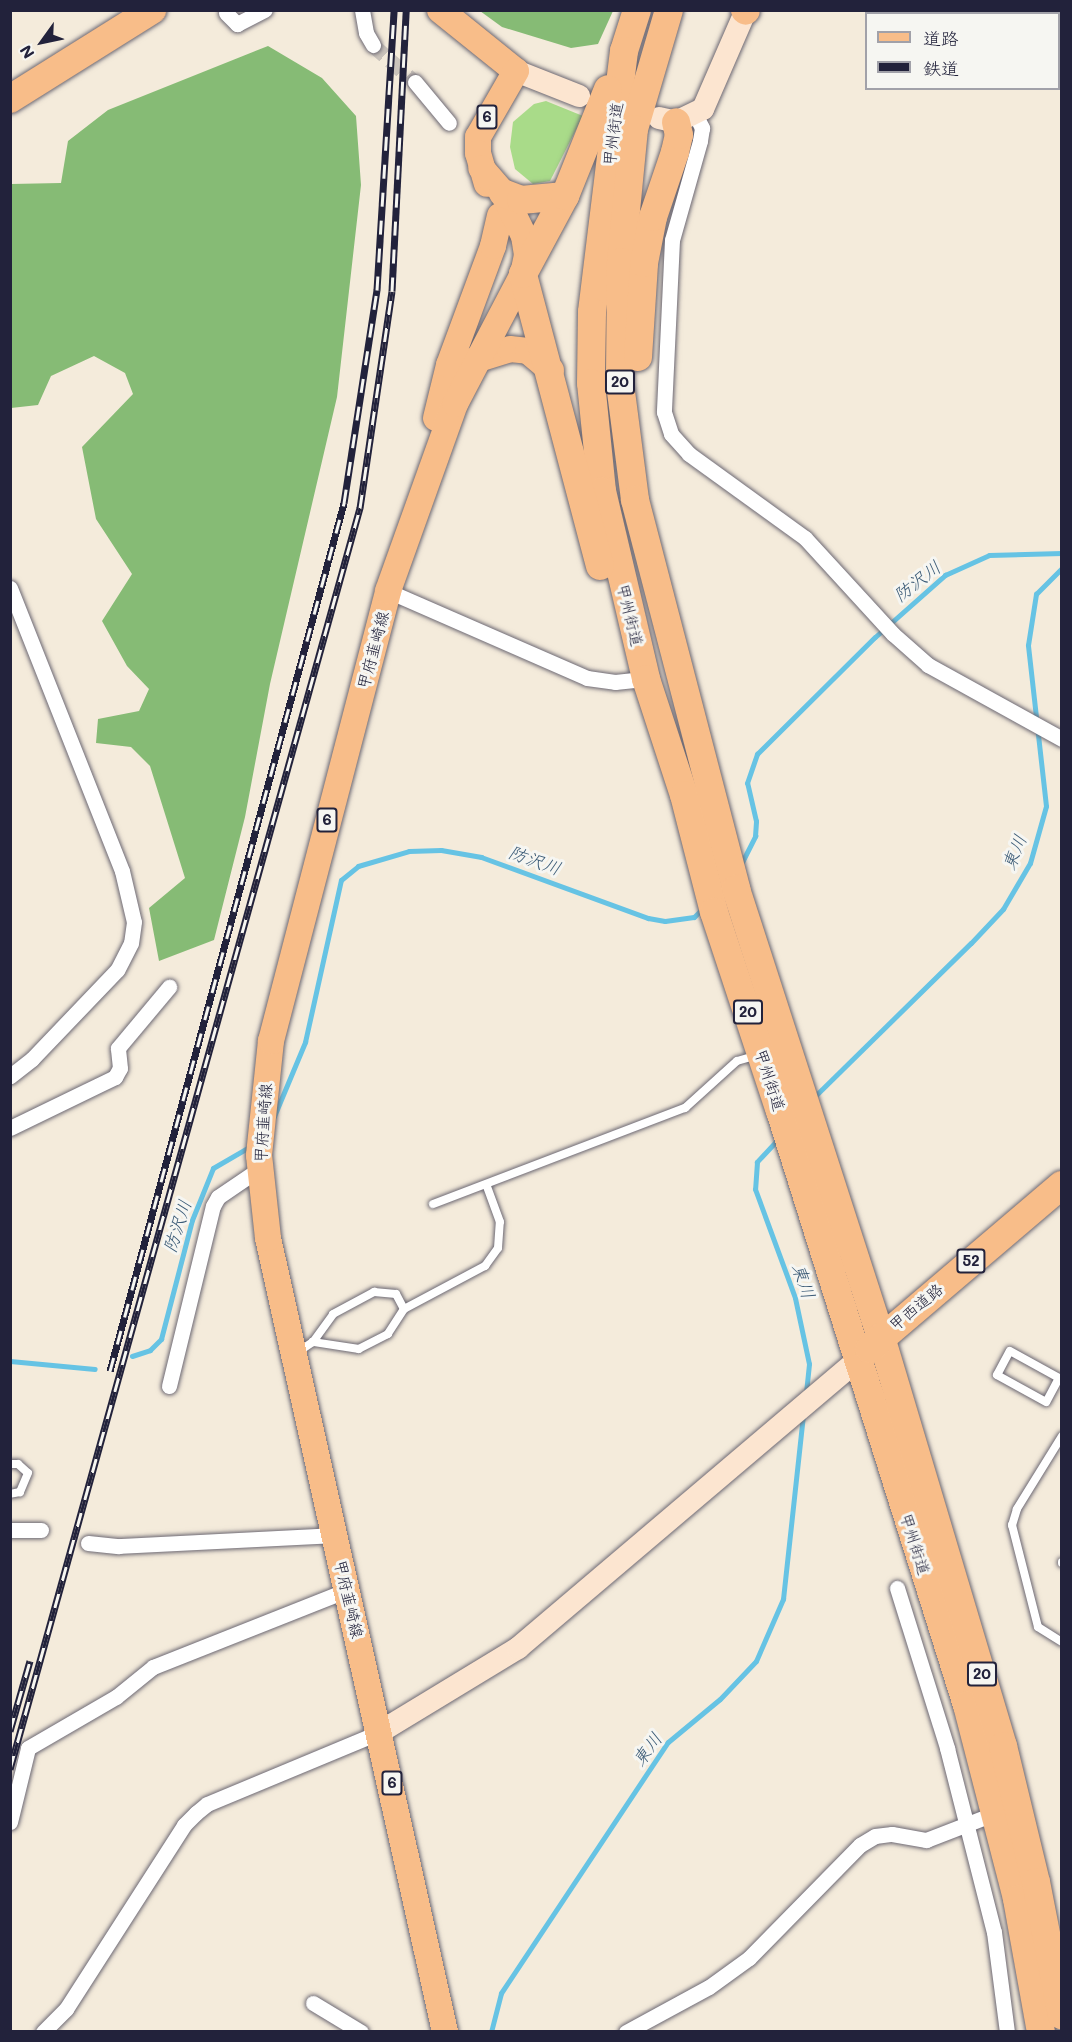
<!DOCTYPE html>
<html>
<head>
<meta charset="utf-8">
<style>
	body { margin:0 }
	#map { position:relative; width:1072px; height:2042px; overflow:hidden; background:#f4ebdb; font-family:Mali,"Klee One",sans-serif }
	div>[style] { position:absolute }
	[style*='--x'] { left:calc(var(--x)*1px); top:calc(var(--y)*1px); width:calc(var(--w)*1px); rotate:calc(var(--a)*1deg) }
	.green>* { inset:0; background:#a9db89 }
	.forest>* { inset:0; background:#86bb75 }
	.stream>* { height:5px; margin:-2.5px; padding:0 2.5px; transform-origin:2.5px; border-radius:2.5px; background:#66c3e4 }
	.street-tunnel>* { height:15px; margin-top:-7.5px; transform-origin:0; background:repeating-linear-gradient(90deg,#cac3bb 0 15px,transparent 0 23px) }
	.roads { filter:drop-shadow(0 0 2px #6c6873) drop-shadow(0 0 2px #6c6873) }
	.lane>* { height:8px; margin:-4px; padding:0 4px; transform-origin:4px; border-radius:4px; background:#fff }
	.street>* { height:15px; margin:-7.5px; padding:0 7.5px; transform-origin:7.5px; border-radius:7.5px; background:#fff }
	.secondary>* { height:22px; margin:-11px; padding:0 11px; transform-origin:11px; border-radius:11px; background:#fce5d0 }
	.primary>* { height:26px; margin:-13px; padding:0 13px; transform-origin:13px; border-radius:13px; background:#f8bd89 }
	.highway>* { height:28px; margin:-14px; padding:0 14px; transform-origin:14px; border-radius:14px; background:#f8bd89 }
	.rail>* { height:7px; margin-top:-3.5px; transform-origin:0; background:repeating-linear-gradient(90deg,#f6f6f2 0 14px,#22223b 0 28px); box-sizing:border-box; border-block:2px solid #22223b }
	span { translate:-50% -50%; white-space:nowrap; text-align:center; line-height:1.15; -webkit-text-stroke:6px #f6f6f2; paint-order:stroke }
	.shield-label span { padding:2px 4px; background:#f6f6f2; border:2px solid; border-radius:4px; -webkit-text-stroke-width:0 }
	.shield-label { font-size:15px; color:#22223b; font-weight:700 }
	.street-label { font-size:16px; color:#22223b }
	.water-label { font-size:18px; color:#3a5a76; font-style:italic }
	.frame { position:absolute; inset:0; border:12px solid #22223b; pointer-events:none }
	.legend { position:absolute; left:865px; top:12px; width:195px; height:78px; box-sizing:border-box; background:#f6f6f2; border:2px solid #a1a1a9; margin:0; padding:8px 10px; list-style:none; font-size:18px; color:#22223b }
	.legend li { display:flex; align-items:center; gap:12px; height:30px }
	.legend b { width:30px; border:2px solid #a1a1a9 }
	.north { position:absolute; left:12px; top:12px; width:60px; height:60px; -webkit-text-stroke:4px #f6f6f2; paint-order:stroke; rotate:237deg; font-size:16px; font-weight:700; line-height:24px; text-align:center; color:#22223b }
	.north::after { content:''; display:block; margin:auto; width:21px; height:27px; background:#22223b; clip-path:polygon(50% 0,100% 100%,50% 72%,0 100%) }
</style>
</head>
<body>
<div id="map">
	<div class="green">
		<div style="clip-path:polygon(546px 101px,583px 116px,550px 181px,533px 184px,515px 169px,510px 147px,513px 122px,534px 104px)"></div>
	</div>
	<div class="forest">
		<div style="clip-path:polygon(480px 11px,613px 11px,598px 44px,571px 48px,502px 27px)"></div>
		<div style="clip-path:polygon(268px 46px,322px 78px,356px 116px,361px 185px,337px 397px,270px 684px,245px 817px,214px 940px,159px 961px,149px 908px,185px 878px,150px 766px,131px 747px,96px 743px,98px 719px,139px 711px,149px 689px,127px 666px,102px 621px,132px 574px,96px 519px,82px 447px,133px 394px,125px 373px,94px 356px,51px 376px,38px 405px,11px 408px,11px 184px,61px 183px,68px 141px,108px 110px)"></div>
	</div>
	<div class="stream">
		<div style="--x:740;--y:866;--w:34;--a:-63"></div>
		<div style="--x:755;--y:836;--w:15;--a:-86"></div>
		<div style="--x:756;--y:821;--w:39;--a:-103"></div>
		<div style="--x:747;--y:783;--w:31;--a:-71"></div>
		<div style="--x:757;--y:754;--w:166;--a:-44.8"></div>
		<div style="--x:875;--y:637;--w:94;--a:-41.5"></div>
		<div style="--x:945;--y:575;--w:48;--a:-24.4"></div>
		<div style="--x:989;--y:555;--w:73;--a:-1.6"></div>
		<div style="--x:813;--y:1098;--w:221;--a:-44.5"></div>
		<div style="--x:971;--y:943;--w:47;--a:-46.7"></div>
		<div style="--x:1003;--y:909;--w:53;--a:-59.6"></div>
		<div style="--x:1030;--y:863;--w:59;--a:-74.3"></div>
		<div style="--x:1046;--y:806;--w:162;--a:-96.4"></div>
		<div style="--x:1028;--y:645;--w:52;--a:-81.1"></div>
		<div style="--x:1036;--y:594;--w:37;--a:-45"></div>
		<div style="--x:272;--y:1121;--w:86;--a:-67.3"></div>
		<div style="--x:305;--y:1042;--w:166;--a:-77.5"></div>
		<div style="--x:341;--y:880;--w:22;--a:-39"></div>
		<div style="--x:358;--y:866;--w:53;--a:-16.4"></div>
		<div style="--x:409;--y:851;--w:32;--a:-2"></div>
		<div style="--x:441;--y:850;--w:41;--a:9.9"></div>
		<div style="--x:481;--y:857;--w:178;--a:20.1"></div>
		<div style="--x:648;--y:918;--w:17;--a:10"></div>
		<div style="--x:665;--y:921;--w:29;--a:-8"></div>
		<div style="--x:694;--y:917;--w:14;--a:-45"></div>
		<div style="--x:780;--y:1137;--w:34;--a:133"></div>
		<div style="--x:757;--y:1162;--w:27;--a:94"></div>
		<div style="--x:755;--y:1189;--w:116;--a:69.8"></div>
		<div style="--x:795;--y:1298;--w:67;--a:78"></div>
		<div style="--x:809;--y:1364;--w:31;--a:96"></div>
		<div style="--x:132;--y:1356;--w:19;--a:-18"></div>
		<div style="--x:150;--y:1350;--w:16;--a:-45"></div>
		<div style="--x:161;--y:1339;--w:123;--a:-75.4"></div>
		<div style="--x:192;--y:1220;--w:56;--a:-68"></div>
		<div style="--x:213;--y:1168;--w:44;--a:-30.1"></div>
		<div style="--x:10;--y:1361;--w:85;--a:5.4"></div>
		<div style="--x:491;--y:2032;--w:40;--a:-75.6"></div>
		<div style="--x:501;--y:1993;--w:301;--a:-56.4"></div>
		<div style="--x:668;--y:1742;--w:67;--a:-39.6"></div>
		<div style="--x:720;--y:1699;--w:52;--a:-46.5"></div>
		<div style="--x:756;--y:1661;--w:68;--a:-66.5"></div>
		<div style="--x:783;--y:1599;--w:184;--a:-83.8"></div>
	</div>
	<div class="street-tunnel">
		<div style="--x:373;--y:45;--w:56;--a:41.4"></div>
	</div>
	<div class="roads">
		<div class="lane">
			<div style="--x:433;--y:1204;--w:270;--a:-20.9"></div>
			<div style="--x:685;--y:1108;--w:70;--a:-42.1"></div>
			<div style="--x:737;--y:1061;--w:19;--a:-16"></div>
			<div style="--x:404;--y:1309;--w:92;--a:-28"></div>
			<div style="--x:485;--y:1266;--w:22;--a:-54"></div>
			<div style="--x:498;--y:1248;--w:26;--a:-86"></div>
			<div style="--x:500;--y:1222;--w:40;--a:-110.2"></div>
			<div style="--x:298;--y:1352;--w:18;--a:-34"></div>
			<div style="--x:313;--y:1342;--w:34;--a:-54"></div>
			<div style="--x:333;--y:1314;--w:47;--a:-28.2"></div>
			<div style="--x:374;--y:1292;--w:22;--a:5"></div>
			<div style="--x:396;--y:1294;--w:17;--a:62"></div>
			<div style="--x:404;--y:1309;--w:30;--a:123"></div>
			<div style="--x:388;--y:1334;--w:33;--a:153"></div>
			<div style="--x:359;--y:1349;--w:47;--a:-171.3"></div>
			<div style="--x:1059;--y:1378;--w:27;--a:118"></div>
			<div style="--x:1046;--y:1402;--w:56;--a:-151.1"></div>
			<div style="--x:997;--y:1375;--w:27;--a:-62"></div>
			<div style="--x:1010;--y:1351;--w:56;--a:28.9"></div>
			<div style="--x:1059;--y:1378;--w:3;--a:18"></div>
			<div style="--x:1062;--y:1436;--w:86;--a:121.7"></div>
			<div style="--x:1017;--y:1509;--w:17;--a:107"></div>
			<div style="--x:1012;--y:1525;--w:105;--a:75.7"></div>
			<div style="--x:1038;--y:1627;--w:28;--a:32"></div>
			<div style="--x:10;--y:1464;--w:8;--a:0"></div>
			<div style="--x:18;--y:1464;--w:13;--a:42"></div>
			<div style="--x:28;--y:1473;--w:21;--a:113"></div>
			<div style="--x:20;--y:1492;--w:10;--a:169"></div>
			<div style="--x:1062;--y:1562;--w:1;--a:90"></div>
		</div>
		<div class="street">
			<div style="--x:362;--y:10;--w:23;--a:80"></div>
			<div style="--x:366;--y:33;--w:14;--a:60"></div>
			<div style="--x:226;--y:13;--w:16;--a:45"></div>
			<div style="--x:237;--y:24;--w:31;--a:-27"></div>
			<div style="--x:415;--y:82;--w:53;--a:50.3"></div>
			<div style="--x:695;--y:114;--w:16;--a:63"></div>
			<div style="--x:702;--y:128;--w:13;--a:99"></div>
			<div style="--x:700;--y:141;--w:103;--a:105.8"></div>
			<div style="--x:672;--y:240;--w:172;--a:92.7"></div>
			<div style="--x:664;--y:412;--w:23;--a:72"></div>
			<div style="--x:671;--y:434;--w:27;--a:48"></div>
			<div style="--x:689;--y:454;--w:143;--a:35.9"></div>
			<div style="--x:805;--y:538;--w:130;--a:47.5"></div>
			<div style="--x:893;--y:634;--w:47;--a:41.5"></div>
			<div style="--x:928;--y:665;--w:153;--a:28.9"></div>
			<div style="--x:10;--y:588;--w:304;--a:68.4"></div>
			<div style="--x:122;--y:871;--w:52;--a:76.8"></div>
			<div style="--x:134;--y:922;--w:21;--a:98"></div>
			<div style="--x:131;--y:943;--w:30;--a:117"></div>
			<div style="--x:117;--y:970;--w:123;--a:133.7"></div>
			<div style="--x:32;--y:1059;--w:28;--a:142"></div>
			<div style="--x:388;--y:591;--w:217;--a:23.6"></div>
			<div style="--x:587;--y:678;--w:28;--a:8"></div>
			<div style="--x:615;--y:682;--w:31;--a:-6"></div>
			<div style="--x:10;--y:1128;--w:117;--a:-25.9"></div>
			<div style="--x:115;--y:1077;--w:10;--a:-61"></div>
			<div style="--x:120;--y:1068;--w:20;--a:-96"></div>
			<div style="--x:118;--y:1048;--w:80;--a:-50.1"></div>
			<div style="--x:169;--y:1386;--w:185;--a:-76.3"></div>
			<div style="--x:213;--y:1206;--w:10;--a:-61"></div>
			<div style="--x:218;--y:1197;--w:50;--a:-34.3"></div>
			<div style="--x:10;--y:1530;--w:31;--a:0"></div>
			<div style="--x:88;--y:1543;--w:31;--a:6"></div>
			<div style="--x:119;--y:1546;--w:215;--a:-2.9"></div>
			<div style="--x:897;--y:1588;--w:168;--a:72.6"></div>
			<div style="--x:947;--y:1748;--w:190;--a:75.7"></div>
			<div style="--x:994;--y:1932;--w:101;--a:82.6"></div>
			<div style="--x:10;--y:1822;--w:76;--a:-76.3"></div>
			<div style="--x:28;--y:1748;--w:102;--a:-30.1"></div>
			<div style="--x:116;--y:1697;--w:48;--a:-39"></div>
			<div style="--x:153;--y:1667;--w:209;--a:-21.6"></div>
			<div style="--x:313;--y:2003;--w:56;--a:31.1"></div>
			<div style="--x:43;--y:2032;--w:33;--a:-45"></div>
			<div style="--x:66;--y:2009;--w:219;--a:-57.3"></div>
			<div style="--x:184;--y:1825;--w:17;--a:-45"></div>
			<div style="--x:196;--y:1813;--w:14;--a:-39"></div>
			<div style="--x:207;--y:1804;--w:187;--a:-22.6"></div>
			<div style="--x:626;--y:2032;--w:94;--a:-28.5"></div>
			<div style="--x:709;--y:1987;--w:49;--a:-35.9"></div>
			<div style="--x:749;--y:1958;--w:158;--a:-45.5"></div>
			<div style="--x:860;--y:1845;--w:17;--a:-31"></div>
			<div style="--x:875;--y:1836;--w:17;--a:-7"></div>
			<div style="--x:892;--y:1834;--w:35;--a:10"></div>
			<div style="--x:926;--y:1840;--w:75;--a:-21.1"></div>
		</div>
		<div class="secondary">
			<div style="--x:516;--y:71;--w:68;--a:21.6"></div>
			<div style="--x:659;--y:118;--w:17;--a:13"></div>
			<div style="--x:676;--y:122;--w:30;--a:-26"></div>
			<div style="--x:703;--y:109;--w:108;--a:-66.5"></div>
			<div style="--x:380;--y:1732;--w:162;--a:-31.3"></div>
			<div style="--x:518;--y:1648;--w:446;--a:-40.3"></div>
		</div>
		<div class="primary">
			<div style="--x:440;--y:10;--w:97;--a:38.8"></div>
			<div style="--x:516;--y:71;--w:76;--a:119.9"></div>
			<div style="--x:478;--y:137;--w:16;--a:90"></div>
			<div style="--x:478;--y:153;--w:32;--a:74"></div>
			<div style="--x:475;--y:360;--w:37;--a:-17"></div>
			<div style="--x:510;--y:349;--w:18;--a:6"></div>
			<div style="--x:528;--y:351;--w:30;--a:40"></div>
			<div style="--x:436;--y:418;--w:55;--a:-76.2"></div>
			<div style="--x:449;--y:365;--w:127;--a:-69.7"></div>
			<div style="--x:493;--y:246;--w:31;--a:-77"></div>
			<div style="--x:445;--y:2032;--w:813;--a:-102.57"></div>
			<div style="--x:268;--y:1238;--w:83;--a:-96.2"></div>
			<div style="--x:259;--y:1155;--w:115;--a:-84"></div>
			<div style="--x:271;--y:1041;--w:465;--a:-75.4"></div>
			<div style="--x:388;--y:591;--w:199;--a:-70.3"></div>
			<div style="--x:455;--y:404;--w:147;--a:-62.4"></div>
			<div style="--x:523;--y:274;--w:19;--a:-78"></div>
			<div style="--x:527;--y:255;--w:19;--a:-99"></div>
			<div style="--x:524;--y:236;--w:48;--a:-116"></div>
			<div style="--x:503;--y:193;--w:33;--a:-131"></div>
		</div>
		<div class="highway">
			<div style="--x:637;--y:10;--w:43;--a:107.6"></div>
			<div style="--x:624;--y:51;--w:263;--a:97"></div>
			<div style="--x:592;--y:312;--w:71;--a:90.8"></div>
			<div style="--x:591;--y:383;--w:109;--a:84.2"></div>
			<div style="--x:602;--y:491;--w:193;--a:76.8"></div>
			<div style="--x:646;--y:679;--w:122;--a:71.9"></div>
			<div style="--x:684;--y:795;--w:121;--a:75.6"></div>
			<div style="--x:714;--y:912;--w:210;--a:71.7"></div>
			<div style="--x:780;--y:1111;--w:623;--a:72.53"></div>
			<div style="--x:967;--y:1705;--w:200;--a:75.5"></div>
			<div style="--x:1017;--y:1899;--w:135;--a:79.8"></div>
			<div style="--x:669;--y:10;--w:124;--a:106.4"></div>
			<div style="--x:634;--y:129;--w:134;--a:95.6"></div>
			<div style="--x:621;--y:262;--w:122;--a:90.5"></div>
			<div style="--x:620;--y:384;--w:117;--a:82.6"></div>
			<div style="--x:635;--y:500;--w:402;--a:75.4"></div>
			<div style="--x:736;--y:889;--w:471;--a:72.1"></div>
			<div style="--x:881;--y:1337;--w:427;--a:73.4"></div>
			<div style="--x:1003;--y:1746;--w:140;--a:76.4"></div>
			<div style="--x:1036;--y:1882;--w:136;--a:79"></div>
			<div style="--x:745;--y:10;--w:1;--a:45"></div>
			<div style="--x:10;--y:99;--w:168;--a:-32.1"></div>
			<div style="--x:503;--y:193;--w:19;--a:21"></div>
			<div style="--x:521;--y:200;--w:44;--a:-5.2"></div>
			<div style="--x:638;--y:357;--w:94;--a:-86.3"></div>
			<div style="--x:644;--y:263;--w:47;--a:-78.9"></div>
			<div style="--x:653;--y:217;--w:69;--a:-71.3"></div>
			<div style="--x:675;--y:152;--w:17;--a:-77"></div>
			<div style="--x:679;--y:135;--w:13;--a:-103"></div>
			<div style="--x:600;--y:566;--w:302;--a:-104.8"></div>
			<div style="--x:523;--y:274;--w:89;--a:-61.7"></div>
			<div style="--x:565;--y:196;--w:115;--a:-68.1"></div>
			<div style="--x:869;--y:1349;--w:253;--a:-40.4"></div>
		</div>
	</div>
	<div class="rail">
		<div style="--x:110;--y:1371;--w:899;--a:-74.91"></div>
		<div style="--x:344;--y:503;--w:216;--a:-81.2"></div>
		<div style="--x:377;--y:290;--w:281;--a:-86.5"></div>
		<div style="--x:10;--y:1731;--w:73;--a:-74.1"></div>
		<div style="--x:10;--y:1769;--w:1309;--a:-74.49"></div>
		<div style="--x:360;--y:508;--w:219;--a:-81.6"></div>
		<div style="--x:392;--y:291;--w:281;--a:-87.1"></div>
	</div>
	<div class="shield-label">
		<span style="left:487px;top:117px">6</span>
		<span style="left:620px;top:382px">20</span>
		<span style="left:327px;top:820px">6</span>
		<span style="left:748px;top:1012px">20</span>
		<span style="left:971px;top:1261px">52</span>
		<span style="left:982px;top:1674px">20</span>
		<span style="left:392px;top:1783px">6</span>
	</div>
	<div class="street-label">
		<span style="left:613px;top:134px;rotate:-83deg">甲州街道</span>
		<span style="left:630px;top:615px;rotate:76deg">甲州街道</span>
		<span style="left:373px;top:650px;rotate:-75deg">甲府韮崎線</span>
		<span style="left:770px;top:1080px;rotate:72deg">甲州街道</span>
		<span style="left:263px;top:1123px;rotate:-86deg">甲府韮崎線</span>
		<span style="left:916px;top:1307px;rotate:-40deg">甲西道路</span>
		<span style="left:915px;top:1544px;rotate:72deg">甲州街道</span>
		<span style="left:349px;top:1599px;rotate:77deg">甲府韮崎線</span>
	</div>
	<div class="water-label">
		<span style="left:917px;top:581px;rotate:-38deg">防沢川</span>
		<span style="left:1014px;top:852px;rotate:-68deg">東川</span>
		<span style="left:535px;top:860px;rotate:20deg">防沢川</span>
		<span style="left:177px;top:1226px;rotate:-72deg">防沢川</span>
		<span style="left:804px;top:1281px;rotate:72deg">東川</span>
		<span style="left:647px;top:1749px;rotate:-53deg">東川</span>
	</div>
	<div class="frame"></div>
	<ul class="legend">
	<li><b style="height:8px;background:#f8bd89"></b>道路</li>
	<li><b style="height:8px;background:#22223b"></b>鉄道</li>
	</ul>
	<div class="north">N</div>
</div>
</body>
</html>
